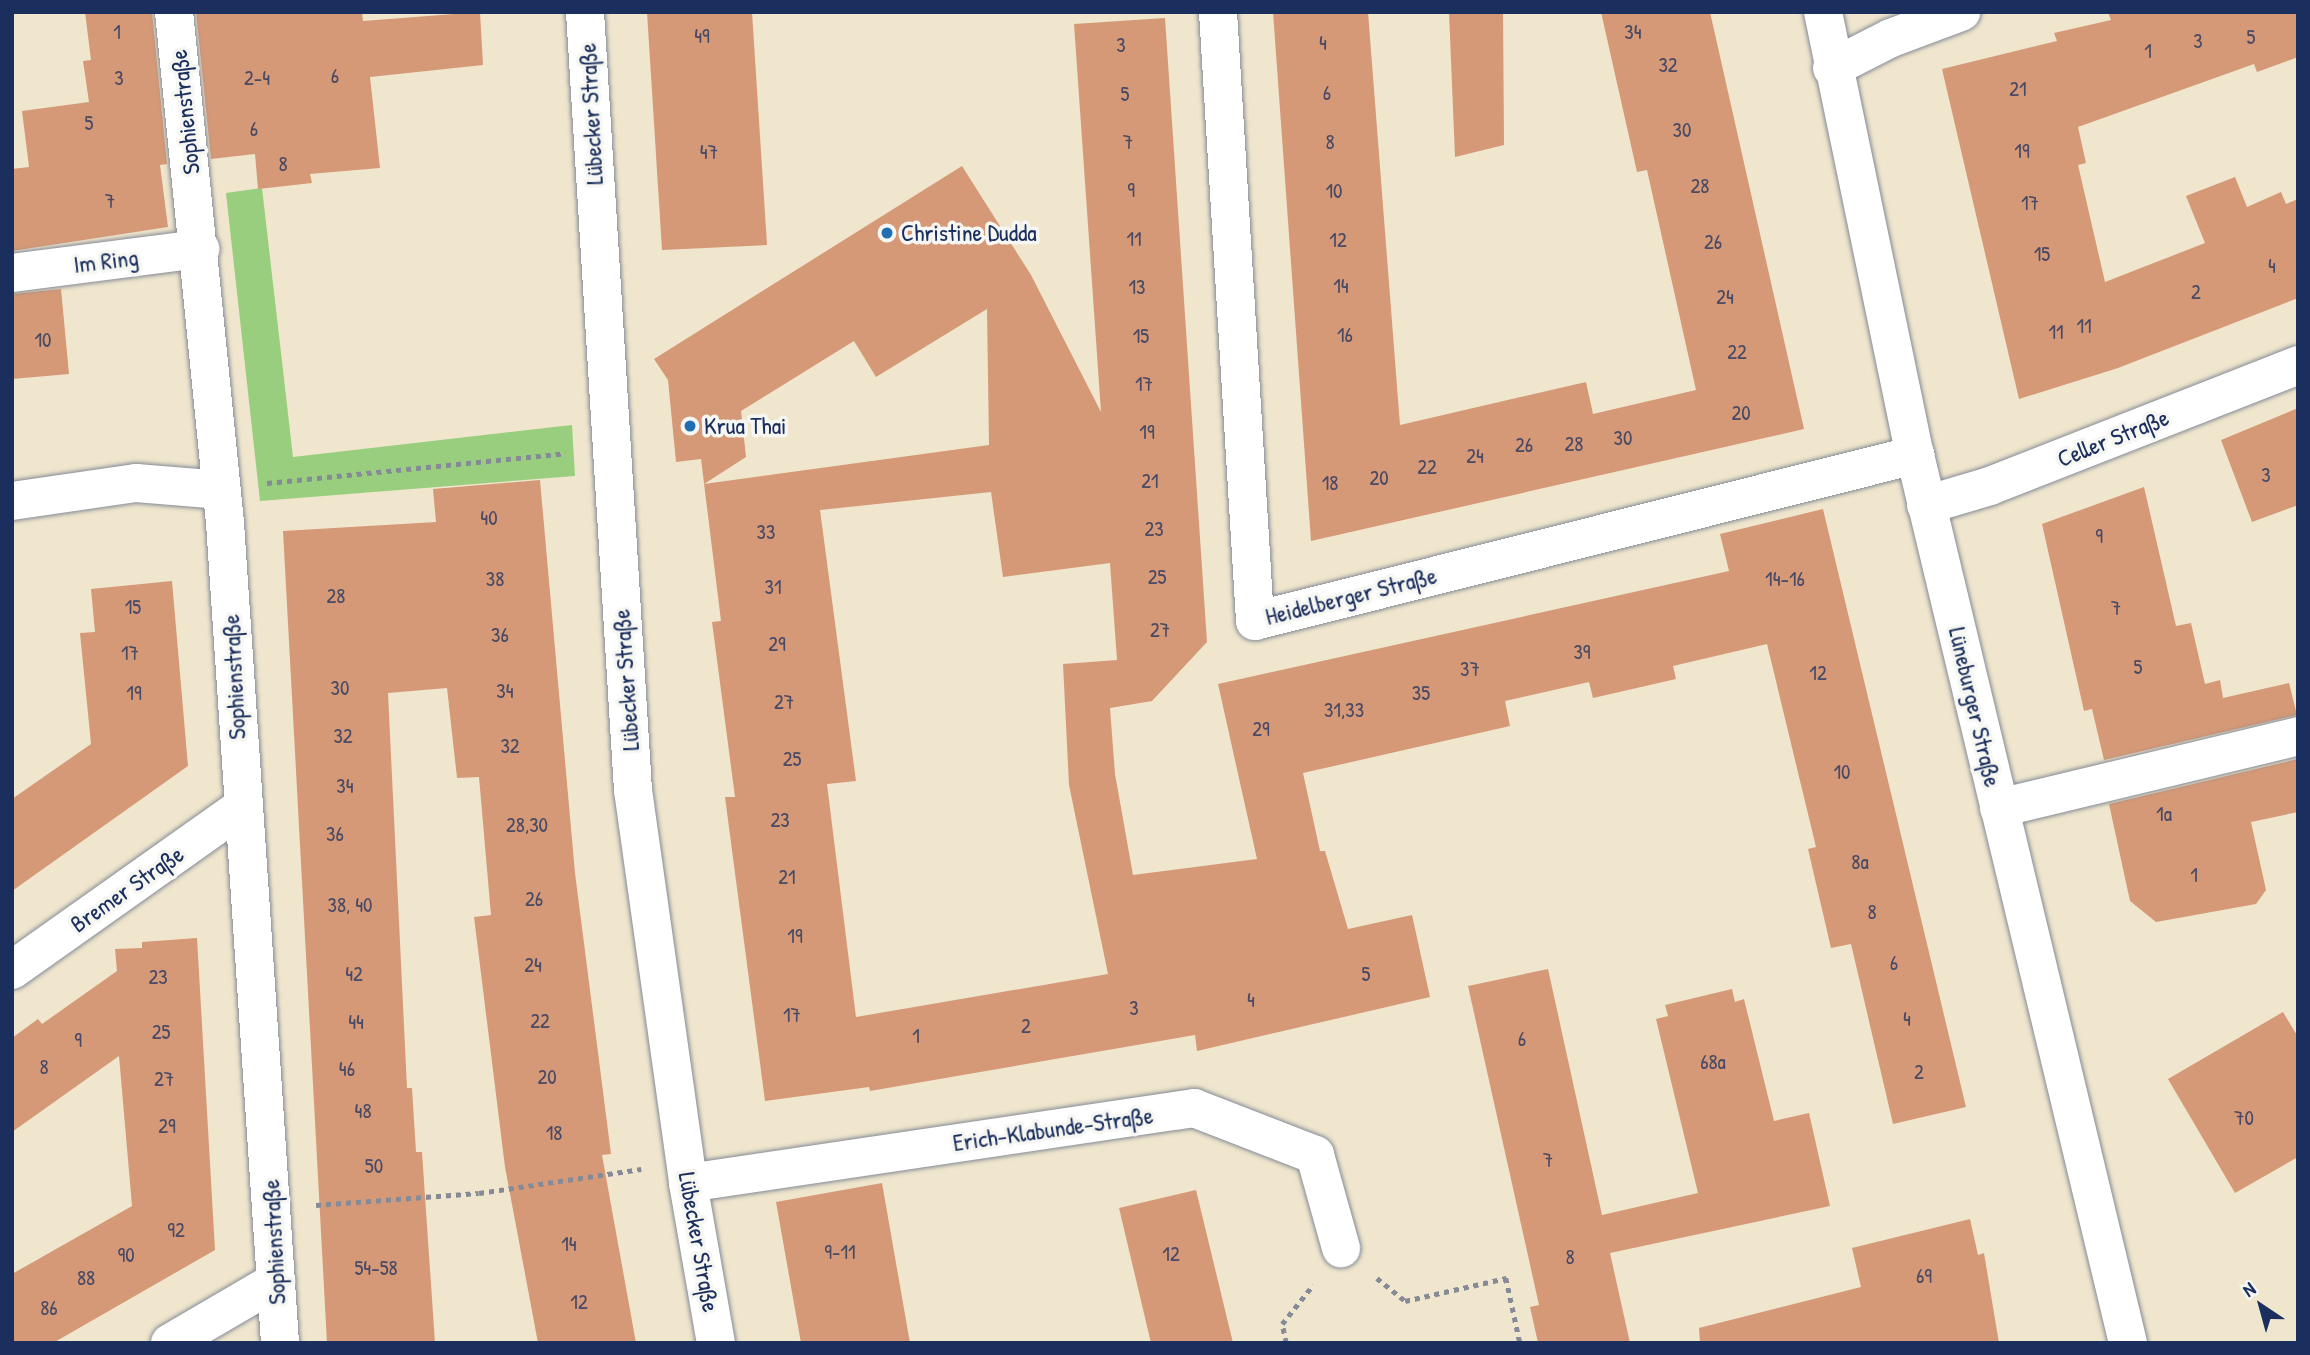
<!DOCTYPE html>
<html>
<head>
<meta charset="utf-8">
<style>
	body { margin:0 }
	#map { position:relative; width:2310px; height:1355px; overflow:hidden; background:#efe6cd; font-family:"Patrick Hand",sans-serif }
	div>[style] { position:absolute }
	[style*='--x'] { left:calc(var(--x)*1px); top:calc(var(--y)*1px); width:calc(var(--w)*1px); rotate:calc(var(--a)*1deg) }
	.green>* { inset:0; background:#99ce7f }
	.building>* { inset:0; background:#d59977 }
	.path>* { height:4.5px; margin-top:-2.25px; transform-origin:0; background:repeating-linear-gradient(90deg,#858a96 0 5px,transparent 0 10px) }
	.roads { filter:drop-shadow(0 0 2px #858a96) drop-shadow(0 0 2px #858a96) }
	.minor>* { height:38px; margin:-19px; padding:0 19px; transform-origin:19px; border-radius:19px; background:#fff }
	.dots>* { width:19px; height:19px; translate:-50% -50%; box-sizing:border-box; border:4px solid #f6f6f2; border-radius:50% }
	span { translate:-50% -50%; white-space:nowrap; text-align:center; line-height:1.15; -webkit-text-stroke:7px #f6f6f2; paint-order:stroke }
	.number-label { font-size:21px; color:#4a4a64 }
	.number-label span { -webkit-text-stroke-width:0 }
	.street-label { font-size:24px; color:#1b2f5e }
	.poi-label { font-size:24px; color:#1b2f5e }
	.left { translate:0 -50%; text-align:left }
	.frame { position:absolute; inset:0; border:14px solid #1b2f5e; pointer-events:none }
	.north { position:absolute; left:2226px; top:1271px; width:70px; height:70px; -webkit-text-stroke:5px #f6f6f2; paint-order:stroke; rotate:324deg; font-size:19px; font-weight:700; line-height:28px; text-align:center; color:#1b2f5e }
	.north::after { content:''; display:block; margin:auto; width:24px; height:32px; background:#1b2f5e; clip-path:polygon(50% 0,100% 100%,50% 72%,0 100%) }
</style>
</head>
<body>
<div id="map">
	<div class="green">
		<div style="clip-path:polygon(262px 188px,293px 457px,572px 425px,575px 476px,260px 501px,226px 193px)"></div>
	</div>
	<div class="building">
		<div style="clip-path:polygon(85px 12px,152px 12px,167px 164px,160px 165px,168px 227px,12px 251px,12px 169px,29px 167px,22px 111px,89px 102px,83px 61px,91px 60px)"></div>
		<div style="clip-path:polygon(196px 12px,362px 12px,363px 21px,480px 12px,483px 65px,370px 77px,380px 168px,310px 174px,312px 183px,258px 189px,255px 154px,211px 159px)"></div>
		<div style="clip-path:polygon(647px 12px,752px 12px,767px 245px,662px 250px)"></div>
		<div style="clip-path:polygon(1273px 12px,1368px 12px,1400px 425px,1586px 382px,1593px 414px,1696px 390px,1647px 170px,1637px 172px,1601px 12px,1710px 12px,1804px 429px,1311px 541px)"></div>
		<div style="clip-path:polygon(1449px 12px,1503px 12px,1504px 145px,1455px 157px)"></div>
		<div style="clip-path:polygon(2108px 12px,2298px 12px,2298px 57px,2257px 72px,2254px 64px,2078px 127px,2086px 163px,2078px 165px,2105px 282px,2205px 243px,2186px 196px,2235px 177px,2247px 207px,2281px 192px,2286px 204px,2298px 199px,2298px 298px,2118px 368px,2019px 399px,1942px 69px,2057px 41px,2054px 33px,2111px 20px)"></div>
		<div style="clip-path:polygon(evenodd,1165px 18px,1207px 642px,1152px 701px,1110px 708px,1115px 774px,1133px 875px,1257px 859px,1218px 684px,1729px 571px,1720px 534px,1823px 509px,1966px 1107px,1893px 1124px,1851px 944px,1831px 948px,1808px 849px,1816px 847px,1767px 644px,1673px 666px,1676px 679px,1593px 698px,1589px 682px,1505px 701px,1510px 726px,1303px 773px,1320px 851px,1325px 851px,1348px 929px,1412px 915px,1430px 997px,1197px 1051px,1195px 1035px,870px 1091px,869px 1087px,765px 1101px,725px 797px,735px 797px,712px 622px,721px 621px,701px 459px,676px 462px,668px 380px,654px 359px,962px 166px,1031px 275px,1101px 412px,1074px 24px,1165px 18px,987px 309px,989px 445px,704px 484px,746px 457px,741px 411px,854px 341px,876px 377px,987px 309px,1165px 18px,991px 492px,1003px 577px,1110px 563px,1117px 660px,1063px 664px,1069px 785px,1108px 974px,856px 1017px,827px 784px,856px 781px,820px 510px,991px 492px)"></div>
		<div style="clip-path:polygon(61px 289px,69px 374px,12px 379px,12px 294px)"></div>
		<div style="clip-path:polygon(2298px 408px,2298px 505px,2252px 522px,2221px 440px)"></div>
		<div style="clip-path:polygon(540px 480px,575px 873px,611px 1154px,602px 1155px,636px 1343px,538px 1343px,505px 1167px,474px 917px,491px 915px,479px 777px,457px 778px,447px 688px,388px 693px,407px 1088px,412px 1088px,416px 1152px,422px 1152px,435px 1343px,327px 1343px,283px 531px,436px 522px,433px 489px)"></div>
		<div style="clip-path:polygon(2144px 487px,2176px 626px,2191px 623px,2205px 684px,2220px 680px,2223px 698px,2289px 683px,2297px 715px,2104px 760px,2092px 709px,2084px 711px,2042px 524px)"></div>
		<div style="clip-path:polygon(172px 581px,188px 766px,12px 891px,12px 799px,91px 744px,80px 633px,95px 632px,91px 589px)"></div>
		<div style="clip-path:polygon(2298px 759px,2298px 812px,2251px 822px,2266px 890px,2256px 904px,2156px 922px,2130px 901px,2109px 804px)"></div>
		<div style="clip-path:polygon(197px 938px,215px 1250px,53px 1343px,12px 1343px,12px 1274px,132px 1206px,119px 1056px,12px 1132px,12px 1038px,38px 1019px,42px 1024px,117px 971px,115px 949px,142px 948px,142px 942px)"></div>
		<div style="clip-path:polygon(1548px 969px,1602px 1215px,1698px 1193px,1656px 1019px,1668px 1016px,1665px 1005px,1732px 989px,1735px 1002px,1744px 999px,1774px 1121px,1809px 1113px,1830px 1206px,1610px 1253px,1630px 1343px,1538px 1343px,1530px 1307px,1539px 1305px,1468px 986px)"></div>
		<div style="clip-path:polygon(2283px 1012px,2298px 1037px,2298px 1157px,2235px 1193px,2168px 1079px)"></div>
		<div style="clip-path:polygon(882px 1183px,910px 1343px,801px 1343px,776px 1202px)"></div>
		<div style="clip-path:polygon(1196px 1190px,1233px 1343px,1151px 1343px,1119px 1208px)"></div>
		<div style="clip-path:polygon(1970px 1219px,1978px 1255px,1984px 1253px,1999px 1343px,1700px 1343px,1699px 1328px,1861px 1287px,1852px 1248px)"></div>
	</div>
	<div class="path">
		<div style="--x:267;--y:483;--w:300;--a:-5.7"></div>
		<div style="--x:316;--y:1205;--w:163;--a:-4.2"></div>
		<div style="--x:479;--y:1193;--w:164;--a:-8.4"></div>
		<div style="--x:1377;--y:1278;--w:36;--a:39"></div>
		<div style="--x:1405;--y:1301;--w:104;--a:-12.8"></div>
		<div style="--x:1506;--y:1278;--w:66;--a:77.8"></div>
		<div style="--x:1286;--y:1343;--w:19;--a:-102"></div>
		<div style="--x:1282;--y:1324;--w:50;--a:-51.5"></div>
	</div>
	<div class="roads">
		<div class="minor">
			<div style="--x:174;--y:12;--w:514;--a:84.3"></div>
			<div style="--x:225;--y:523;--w:822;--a:86.16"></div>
			<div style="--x:585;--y:12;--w:779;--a:86.47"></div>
			<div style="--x:633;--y:790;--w:397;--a:82"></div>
			<div style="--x:688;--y:1183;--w:162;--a:80.1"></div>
			<div style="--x:1218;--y:12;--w:610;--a:86.52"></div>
			<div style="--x:1255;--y:621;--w:681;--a:-14.12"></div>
			<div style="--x:1823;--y:12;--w:452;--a:78.3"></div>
			<div style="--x:1915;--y:455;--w:913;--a:76.51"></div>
			<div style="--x:1832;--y:68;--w:66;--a:-27"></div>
			<div style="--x:1891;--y:38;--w:75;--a:-20.4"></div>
			<div style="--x:12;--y:273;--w:190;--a:-7.3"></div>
			<div style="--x:12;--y:501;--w:125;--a:-8.3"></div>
			<div style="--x:136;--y:483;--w:86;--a:4.7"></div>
			<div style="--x:1926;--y:505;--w:67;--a:-16.5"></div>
			<div style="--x:1990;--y:486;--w:331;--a:-21.4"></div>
			<div style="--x:1999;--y:808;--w:308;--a:-13.5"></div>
			<div style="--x:12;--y:970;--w:282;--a:-35.3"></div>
			<div style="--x:688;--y:1183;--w:512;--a:-8.43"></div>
			<div style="--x:1194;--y:1108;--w:130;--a:21.2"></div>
			<div style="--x:1315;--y:1155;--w:97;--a:74.4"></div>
			<div style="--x:170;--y:1343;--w:123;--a:-30.3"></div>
		</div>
	</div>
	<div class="dots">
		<div style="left:887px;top:233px;background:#1f6fb2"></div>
		<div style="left:690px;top:426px;background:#1f6fb2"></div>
	</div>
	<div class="number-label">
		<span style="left:117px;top:32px">1</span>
		<span style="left:1633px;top:32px">34</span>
		<span style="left:702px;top:36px">49</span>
		<span style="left:2251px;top:37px">5</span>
		<span style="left:2198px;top:41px">3</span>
		<span style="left:1323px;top:43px">4</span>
		<span style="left:1121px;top:45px">3</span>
		<span style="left:2148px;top:51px">1</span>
		<span style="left:1668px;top:65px">32</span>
		<span style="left:335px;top:76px">6</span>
		<span style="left:119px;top:78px">3</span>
		<span style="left:257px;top:78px">2-4</span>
		<span style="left:2018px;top:89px">21</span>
		<span style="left:1327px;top:93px">6</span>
		<span style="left:1125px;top:94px">5</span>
		<span style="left:89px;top:123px">5</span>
		<span style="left:254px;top:129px">6</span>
		<span style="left:1682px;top:130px">30</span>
		<span style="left:1128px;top:142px">7</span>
		<span style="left:1330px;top:142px">8</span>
		<span style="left:2022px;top:151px">19</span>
		<span style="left:709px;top:152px">47</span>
		<span style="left:283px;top:164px">8</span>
		<span style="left:1700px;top:186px">28</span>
		<span style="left:1131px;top:190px">9</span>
		<span style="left:1334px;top:191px">10</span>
		<span style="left:110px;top:201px">7</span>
		<span style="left:2030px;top:203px">17</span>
		<span style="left:1134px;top:239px">11</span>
		<span style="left:1338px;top:240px">12</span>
		<span style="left:1713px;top:242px">26</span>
		<span style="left:2042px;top:254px">15</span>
		<span style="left:2272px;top:266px">4</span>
		<span style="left:1341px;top:286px">14</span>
		<span style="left:1137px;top:287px">13</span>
		<span style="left:2196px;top:292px">2</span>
		<span style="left:1725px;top:297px">24</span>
		<span style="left:2084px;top:326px">11</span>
		<span style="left:2056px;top:332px">11</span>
		<span style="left:1345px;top:335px">16</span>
		<span style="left:1141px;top:336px">15</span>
		<span style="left:43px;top:340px">10</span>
		<span style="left:1737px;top:352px">22</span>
		<span style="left:1144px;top:384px">17</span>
		<span style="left:1741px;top:413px">20</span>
		<span style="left:1147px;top:432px">19</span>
		<span style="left:1623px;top:438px">30</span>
		<span style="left:1574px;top:444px">28</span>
		<span style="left:1524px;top:445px">26</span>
		<span style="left:1475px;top:456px">24</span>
		<span style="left:1427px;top:467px">22</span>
		<span style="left:2266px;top:475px">3</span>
		<span style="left:1379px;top:478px">20</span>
		<span style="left:1150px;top:481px">21</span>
		<span style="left:1330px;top:483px">18</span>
		<span style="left:489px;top:518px">40</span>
		<span style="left:1154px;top:529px">23</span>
		<span style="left:766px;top:532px">33</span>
		<span style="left:2099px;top:536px">9</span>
		<span style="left:1157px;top:577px">25</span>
		<span style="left:495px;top:579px">38</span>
		<span style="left:1785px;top:579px">14-16</span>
		<span style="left:773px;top:587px">31</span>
		<span style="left:336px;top:596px">28</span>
		<span style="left:133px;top:607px">15</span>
		<span style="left:2116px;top:608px">7</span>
		<span style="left:1160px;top:630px">27</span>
		<span style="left:500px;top:635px">36</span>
		<span style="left:777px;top:644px">29</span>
		<span style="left:1582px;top:652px">39</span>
		<span style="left:130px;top:653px">17</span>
		<span style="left:2138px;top:667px">5</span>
		<span style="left:1470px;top:669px">37</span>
		<span style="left:1818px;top:673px">12</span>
		<span style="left:340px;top:688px">30</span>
		<span style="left:505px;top:691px">34</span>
		<span style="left:134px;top:693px">19</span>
		<span style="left:1421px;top:693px">35</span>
		<span style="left:784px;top:702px">27</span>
		<span style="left:1344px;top:710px">31,33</span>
		<span style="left:1261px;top:729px">29</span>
		<span style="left:343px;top:736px">32</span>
		<span style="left:510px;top:746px">32</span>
		<span style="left:792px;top:759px">25</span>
		<span style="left:1842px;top:772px">10</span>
		<span style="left:345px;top:786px">34</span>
		<span style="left:2164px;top:814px">1a</span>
		<span style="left:780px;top:820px">23</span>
		<span style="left:527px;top:825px">28,30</span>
		<span style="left:335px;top:834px">36</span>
		<span style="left:1860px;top:862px">8a</span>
		<span style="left:2194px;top:875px">1</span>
		<span style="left:787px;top:877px">21</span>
		<span style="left:534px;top:899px">26</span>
		<span style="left:350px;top:905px">38, 40</span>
		<span style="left:1872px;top:912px">8</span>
		<span style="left:795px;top:936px">19</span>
		<span style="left:1894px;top:963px">6</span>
		<span style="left:533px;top:965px">24</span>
		<span style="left:354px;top:974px">42</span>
		<span style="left:1366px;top:974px">5</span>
		<span style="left:158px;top:977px">23</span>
		<span style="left:1251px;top:1000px">4</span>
		<span style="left:1134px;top:1008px">3</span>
		<span style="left:792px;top:1015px">17</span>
		<span style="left:1907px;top:1019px">4</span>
		<span style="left:540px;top:1021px">22</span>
		<span style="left:356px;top:1022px">44</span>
		<span style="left:1026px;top:1026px">2</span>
		<span style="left:161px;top:1032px">25</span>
		<span style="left:916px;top:1036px">1</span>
		<span style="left:1522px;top:1039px">6</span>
		<span style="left:78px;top:1040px">9</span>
		<span style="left:1713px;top:1062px">68a</span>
		<span style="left:44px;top:1067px">8</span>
		<span style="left:347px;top:1069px">46</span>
		<span style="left:1919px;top:1072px">2</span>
		<span style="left:547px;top:1077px">20</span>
		<span style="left:164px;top:1079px">27</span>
		<span style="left:363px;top:1111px">48</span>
		<span style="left:2244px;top:1118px">70</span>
		<span style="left:167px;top:1126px">29</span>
		<span style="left:554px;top:1133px">18</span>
		<span style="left:1548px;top:1160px">7</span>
		<span style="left:374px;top:1166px">50</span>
		<span style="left:176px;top:1230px">92</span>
		<span style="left:569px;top:1244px">14</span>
		<span style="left:840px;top:1252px">9-11</span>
		<span style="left:1171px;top:1254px">12</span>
		<span style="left:126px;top:1255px">90</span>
		<span style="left:1570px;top:1257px">8</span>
		<span style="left:376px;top:1268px">54-58</span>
		<span style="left:1924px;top:1276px">69</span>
		<span style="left:86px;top:1278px">88</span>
		<span style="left:579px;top:1302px">12</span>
		<span style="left:49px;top:1308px">86</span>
	</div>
	<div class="street-label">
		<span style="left:185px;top:112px;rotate:-96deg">Sophienstraße</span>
		<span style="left:591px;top:114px;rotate:-93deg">Lübecker Straße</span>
		<span style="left:106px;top:261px;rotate:-7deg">Im Ring</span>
		<span style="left:2113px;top:438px;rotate:-22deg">Celler Straße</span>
		<span style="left:1351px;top:596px;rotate:-14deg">Heidelberger Straße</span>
		<span style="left:234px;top:677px;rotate:-93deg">Sophienstraße</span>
		<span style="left:626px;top:680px;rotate:-94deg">Lübecker Straße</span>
		<span style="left:1975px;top:707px;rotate:77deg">Lüneburger Straße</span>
		<span style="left:127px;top:889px;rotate:-35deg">Bremer Straße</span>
		<span style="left:1053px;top:1129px;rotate:-8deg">Erich-Klabunde-Straße</span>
		<span style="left:274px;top:1242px;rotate:-93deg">Sophienstraße</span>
		<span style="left:699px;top:1242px;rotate:80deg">Lübecker Straße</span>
	</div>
	<div class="poi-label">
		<span class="left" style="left:901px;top:233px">Christine Dudda</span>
		<span class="left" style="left:704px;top:426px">Krua Thai</span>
	</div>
	<div class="frame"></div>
	<div class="north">N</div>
</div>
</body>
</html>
